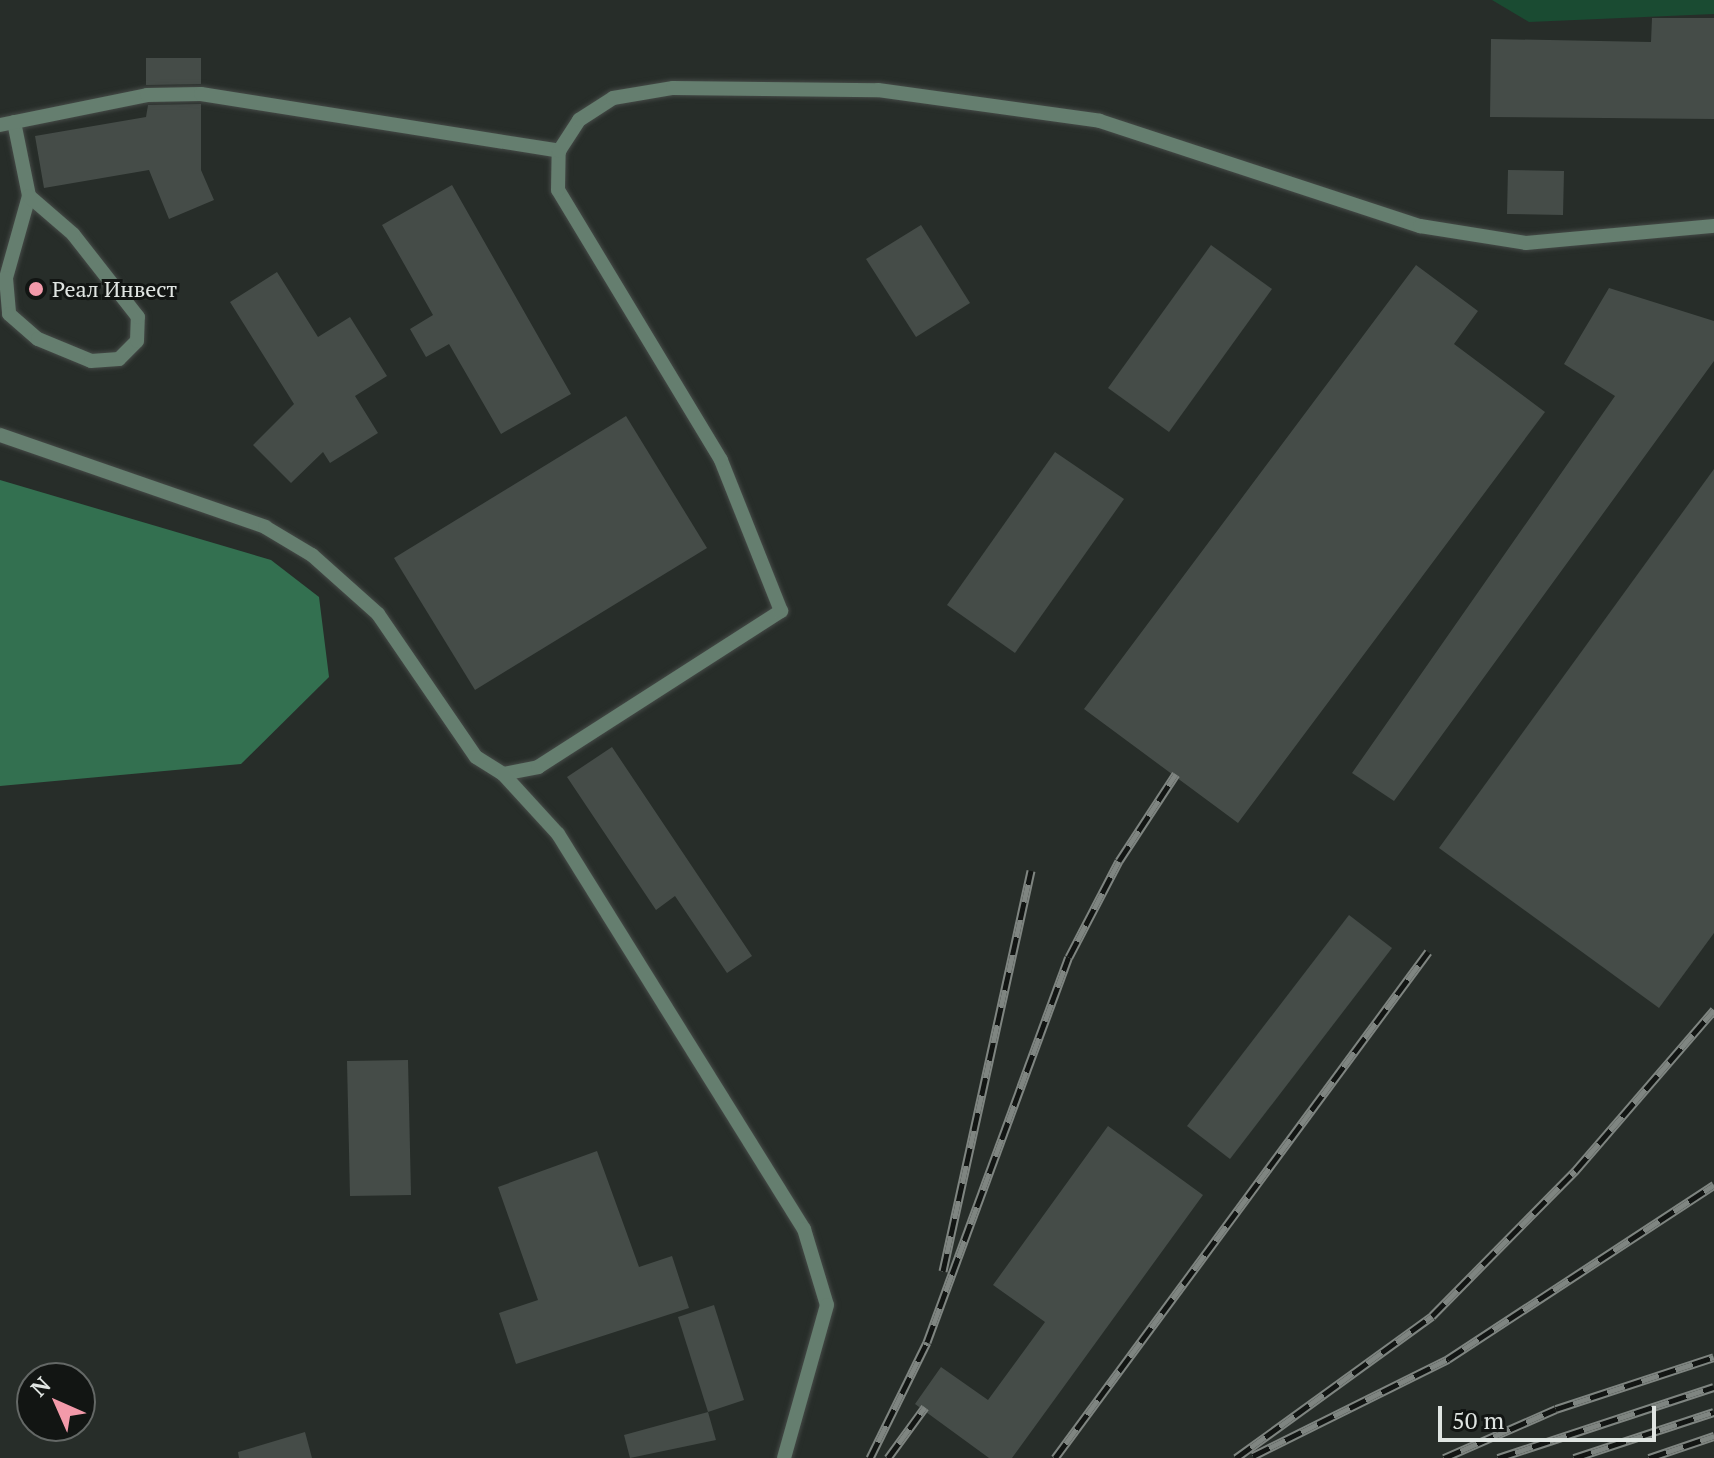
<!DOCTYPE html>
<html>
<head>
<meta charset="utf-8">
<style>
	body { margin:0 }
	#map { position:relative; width:1714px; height:1458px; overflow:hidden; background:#272d29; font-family:"PT Serif",serif }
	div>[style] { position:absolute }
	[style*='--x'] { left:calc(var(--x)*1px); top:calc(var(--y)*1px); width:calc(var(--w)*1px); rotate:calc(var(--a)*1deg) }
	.green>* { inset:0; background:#1a4b32 }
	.forest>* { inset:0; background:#337050 }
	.building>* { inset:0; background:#454c48 }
	.roads { filter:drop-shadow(0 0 2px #454a47) drop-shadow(0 0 2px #454a47) }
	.service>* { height:14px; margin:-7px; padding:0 7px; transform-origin:7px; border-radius:7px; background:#657e6f }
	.rail>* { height:9px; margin-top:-4.5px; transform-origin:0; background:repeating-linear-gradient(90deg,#121513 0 18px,#7f8581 0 36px); box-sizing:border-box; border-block:2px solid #7f8581 }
	.dots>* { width:22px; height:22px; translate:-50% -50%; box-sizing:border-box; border:4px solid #121513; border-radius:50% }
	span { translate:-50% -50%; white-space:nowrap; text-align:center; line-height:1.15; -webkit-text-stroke:6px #121513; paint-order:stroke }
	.poi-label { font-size:22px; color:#e0e5e2 }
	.left { translate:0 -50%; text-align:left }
	.north { position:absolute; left:16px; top:1362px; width:80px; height:80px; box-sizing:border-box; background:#121513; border:2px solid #646866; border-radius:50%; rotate:315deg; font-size:22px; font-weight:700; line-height:32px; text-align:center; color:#e0e5e2 }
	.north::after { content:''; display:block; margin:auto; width:28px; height:36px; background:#f39aaa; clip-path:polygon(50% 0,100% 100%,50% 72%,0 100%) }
	.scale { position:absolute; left:1438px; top:1406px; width:218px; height:36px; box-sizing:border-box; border:4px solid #e0e5e2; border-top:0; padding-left:10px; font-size:24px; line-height:28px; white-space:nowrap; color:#e0e5e2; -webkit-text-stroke:6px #121513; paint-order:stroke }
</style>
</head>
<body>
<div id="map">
	<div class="green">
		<div style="clip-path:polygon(1492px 0,1714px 0,1714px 14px,1529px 22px)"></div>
	</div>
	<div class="forest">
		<div style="clip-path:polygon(0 480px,271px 560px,319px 597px,329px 677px,241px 764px,0 786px)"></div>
	</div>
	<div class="building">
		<div style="clip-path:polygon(1652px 18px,1714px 18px,1714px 119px,1490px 117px,1491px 39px,1651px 42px)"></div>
		<div style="clip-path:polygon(146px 58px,201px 58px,201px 84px,146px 85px)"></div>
		<div style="clip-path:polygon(201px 104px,201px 170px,214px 200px,169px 219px,149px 170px,44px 188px,35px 136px,146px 117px,148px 105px)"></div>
		<div style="clip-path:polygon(1508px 170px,1564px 171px,1563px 215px,1507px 214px)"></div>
		<div style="clip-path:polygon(452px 185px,571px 394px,501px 434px,449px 344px,426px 357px,410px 329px,433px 315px,382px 225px)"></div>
		<div style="clip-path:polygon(921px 225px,970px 303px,916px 337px,866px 259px)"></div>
		<div style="clip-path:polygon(1211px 245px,1272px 289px,1169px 432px,1108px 388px)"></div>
		<div style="clip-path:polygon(1416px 265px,1478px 311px,1454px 344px,1545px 412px,1238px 823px,1084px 709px)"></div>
		<div style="clip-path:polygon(277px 272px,318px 337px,350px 317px,387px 376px,355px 396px,378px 433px,330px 463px,323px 452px,291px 483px,253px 445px,294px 404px,230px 302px)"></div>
		<div style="clip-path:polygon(1609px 288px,1714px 321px,1714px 361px,1394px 801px,1352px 773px,1615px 396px,1564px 364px)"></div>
		<div style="clip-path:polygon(626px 416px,707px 548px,475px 690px,394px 558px)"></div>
		<div style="clip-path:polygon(1055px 452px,1124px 499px,1015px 653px,947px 605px)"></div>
		<div style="clip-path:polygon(1714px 469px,1714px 933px,1659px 1008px,1439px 848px)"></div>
		<div style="clip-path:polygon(612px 747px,752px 956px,727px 973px,675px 896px,656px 910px,567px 777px)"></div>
		<div style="clip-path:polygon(1349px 915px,1392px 948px,1230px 1159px,1187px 1126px)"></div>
		<div style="clip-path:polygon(408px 1060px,411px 1195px,350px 1196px,347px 1061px)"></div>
		<div style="clip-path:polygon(1108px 1126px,1203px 1195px,1012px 1458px,989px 1458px,915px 1404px,941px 1367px,988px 1400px,1045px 1322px,993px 1285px)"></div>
		<div style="clip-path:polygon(597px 1151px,639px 1267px,672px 1256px,689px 1308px,516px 1364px,499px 1313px,538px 1300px,498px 1187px)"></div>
		<div style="clip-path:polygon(714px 1305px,744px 1400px,708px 1412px,678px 1317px)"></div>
		<div style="clip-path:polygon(708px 1412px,716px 1440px,630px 1458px,624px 1435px)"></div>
		<div style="clip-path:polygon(305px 1432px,312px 1458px,239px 1458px,238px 1452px)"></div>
	</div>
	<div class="roads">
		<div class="service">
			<div style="--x:14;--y:122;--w:76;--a:78.5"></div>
			<div style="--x:29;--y:196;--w:85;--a:105.7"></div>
			<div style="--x:6;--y:278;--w:36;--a:85"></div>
			<div style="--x:9;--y:314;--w:38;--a:41"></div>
			<div style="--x:38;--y:339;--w:57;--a:22.5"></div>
			<div style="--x:91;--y:361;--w:28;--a:-4"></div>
			<div style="--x:119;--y:359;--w:25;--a:-45"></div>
			<div style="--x:137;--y:341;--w:24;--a:-88"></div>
			<div style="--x:138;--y:317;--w:105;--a:-128.1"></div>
			<div style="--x:73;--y:234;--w:58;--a:-139.2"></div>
			<div style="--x:0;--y:125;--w:150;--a:-11.5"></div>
			<div style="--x:147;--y:95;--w:54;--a:-1.1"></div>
			<div style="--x:201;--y:94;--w:363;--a:9"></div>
			<div style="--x:0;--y:435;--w:281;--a:19.1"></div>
			<div style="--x:265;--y:527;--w:55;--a:30.8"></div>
			<div style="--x:312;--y:555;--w:89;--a:41.8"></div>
			<div style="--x:378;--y:614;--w:173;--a:55.6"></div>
			<div style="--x:476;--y:757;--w:32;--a:32"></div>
			<div style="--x:503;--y:774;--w:36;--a:-11"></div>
			<div style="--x:538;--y:767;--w:289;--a:-32.7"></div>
			<div style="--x:781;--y:611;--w:162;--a:-111.7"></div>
			<div style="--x:721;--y:460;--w:315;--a:-121.1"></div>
			<div style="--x:558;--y:190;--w:39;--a:-89"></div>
			<div style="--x:559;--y:151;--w:37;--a:-57"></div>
			<div style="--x:579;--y:120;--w:40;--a:-32.9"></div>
			<div style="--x:613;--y:98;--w:61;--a:-9.5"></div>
			<div style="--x:673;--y:88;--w:205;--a:0.6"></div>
			<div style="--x:878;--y:90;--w:224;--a:7.9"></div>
			<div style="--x:1100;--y:121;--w:337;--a:18.2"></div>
			<div style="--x:1420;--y:226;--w:107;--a:9.1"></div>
			<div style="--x:1526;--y:243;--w:189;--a:-5.2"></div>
			<div style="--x:503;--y:774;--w:81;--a:47.5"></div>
			<div style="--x:558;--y:834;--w:465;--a:58.1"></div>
			<div style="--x:804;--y:1229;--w:79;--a:73.2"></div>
			<div style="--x:827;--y:1305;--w:159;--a:105.7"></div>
		</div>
	</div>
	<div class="rail">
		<div style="--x:943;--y:1271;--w:410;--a:-77.6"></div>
		<div style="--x:1253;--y:1456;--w:218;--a:-26.4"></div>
		<div style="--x:1448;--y:1359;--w:318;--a:-33.2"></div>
		<div style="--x:870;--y:1458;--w:129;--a:-63.8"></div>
		<div style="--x:927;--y:1342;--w:410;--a:-69.8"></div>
		<div style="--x:1069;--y:957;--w:108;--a:-62.5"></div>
		<div style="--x:1119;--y:861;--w:104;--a:-56.8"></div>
		<div style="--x:888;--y:1458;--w:63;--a:-54"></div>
		<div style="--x:1055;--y:1458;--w:629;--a:-53.6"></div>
		<div style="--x:1236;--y:1458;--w:242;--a:-35.9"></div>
		<div style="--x:1432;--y:1316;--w:204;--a:-45.4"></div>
		<div style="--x:1575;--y:1171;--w:213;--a:-49.2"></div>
		<div style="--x:1444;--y:1458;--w:122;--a:-23.6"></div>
		<div style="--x:1556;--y:1409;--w:166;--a:-18.2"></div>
		<div style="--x:1498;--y:1458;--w:227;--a:-18.2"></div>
		<div style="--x:1574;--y:1458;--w:147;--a:-18.2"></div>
		<div style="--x:1649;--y:1458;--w:69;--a:-18.7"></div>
	</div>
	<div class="dots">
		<div style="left:36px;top:289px;background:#f39aaa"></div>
	</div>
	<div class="poi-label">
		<span class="left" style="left:52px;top:289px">Реал Инвест</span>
	</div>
	<div class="north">N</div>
	<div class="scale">50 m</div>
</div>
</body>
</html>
